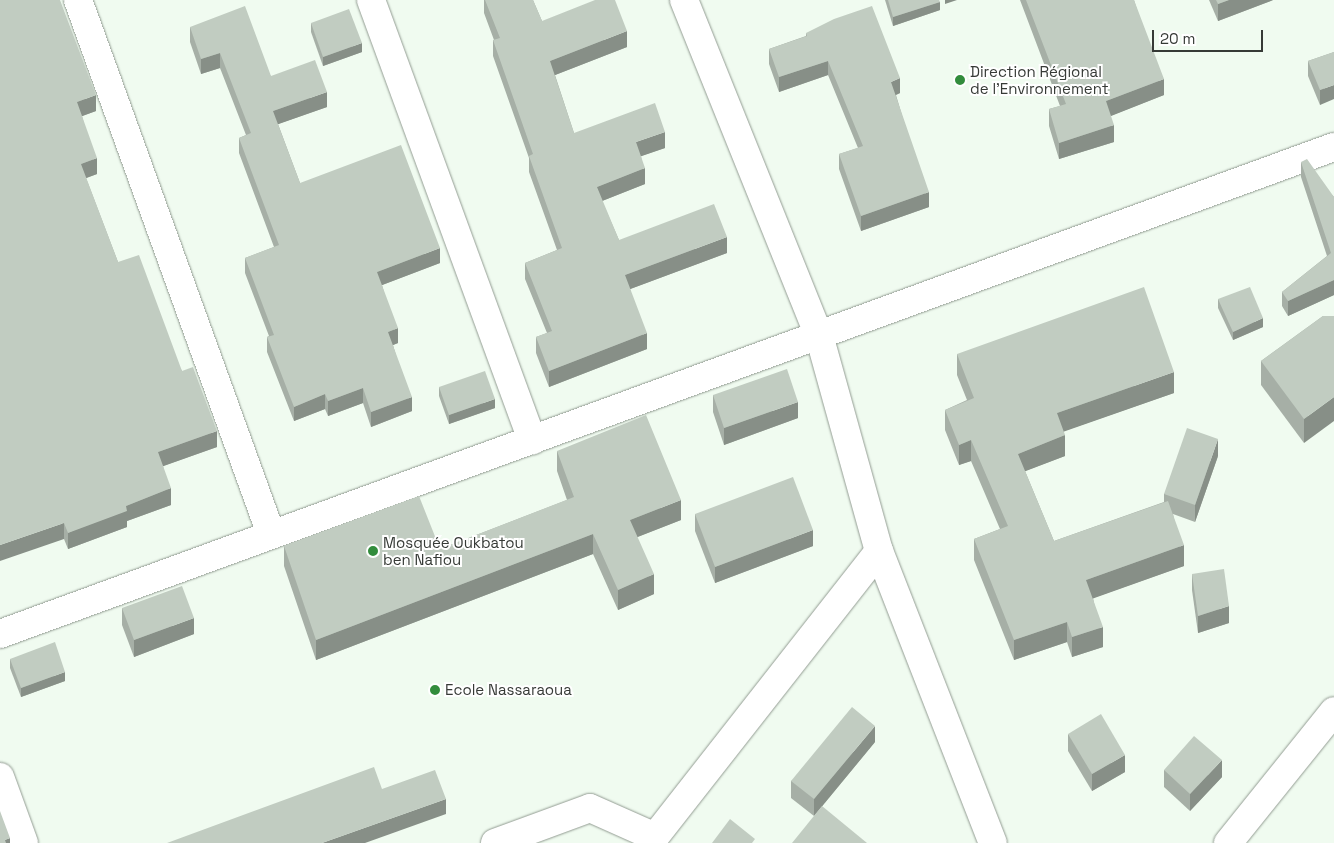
<!DOCTYPE html>
<html>
<head>
<meta charset="utf-8">
<style>
	body { margin:0 }
	#map { position:relative; width:1334px; height:843px; overflow:hidden; background:#f0fbf0; font-family:"Space Grotesk",sans-serif }
	div>[style] { position:absolute }
	[style*='--x'] { left:calc(var(--x)*1px); top:calc(var(--y)*1px); width:calc(var(--w)*1px); rotate:calc(var(--a)*1deg) }
	.roads { filter:drop-shadow(0 0 1px #929c92) drop-shadow(0 0 1px #929c92) }
	.minor>* { height:28px; margin:-14px; padding:0 14px; transform-origin:14px; border-radius:14px; background:#fff }
	.wall>* { inset:0; background:#a6afa6 }
	.shaded-wall>* { inset:0; background:#878f87 }
	.building>* { inset:0; background:#c1ccc1 }
	.dots>* { width:14px; height:14px; translate:-50% -50%; box-sizing:border-box; border:2px solid #fff; border-radius:50% }
	span { translate:-50% -50%; white-space:nowrap; text-align:center; line-height:1.15; -webkit-text-stroke:4px #fff; paint-order:stroke }
	.poi-label { font-size:15px; color:#363a36 }
	.left { translate:0 -50%; text-align:left }
	.scale { position:absolute; left:1152px; top:30px; width:111px; height:22px; box-sizing:border-box; border:2px solid #363a36; border-top:0; padding-left:6px; font-size:15px; line-height:18px; white-space:nowrap; color:#363a36; -webkit-text-stroke:4px #fff; paint-order:stroke }
</style>
</head>
<body>
<div id="map">
	<div class="roads">
		<div class="minor">
			<div style="--x:78;--y:0;--w:568;--a:70.13"></div>
			<div style="--x:371;--y:0;--w:469;--a:69.9"></div>
			<div style="--x:684;--y:0;--w:361;--a:68.1"></div>
			<div style="--x:819;--y:335;--w:224;--a:74.5"></div>
			<div style="--x:879;--y:551;--w:313;--a:68.7"></div>
			<div style="--x:0;--y:634;--w:1420;--a:-20.06"></div>
			<div style="--x:0;--y:777;--w:70;--a:70"></div>
			<div style="--x:495;--y:843;--w:101;--a:-20.2"></div>
			<div style="--x:590;--y:808;--w:71;--a:24"></div>
			<div style="--x:650;--y:843;--w:371;--a:-51.9"></div>
			<div style="--x:1228;--y:843;--w:169;--a:-51.2"></div>
		</div>
	</div>
	<div class="wall">
		<div style="clip-path:polygon(0 0,96px 111px,82px 116px,97px 174px,86px 178px,118px 262px,182px 371px,217px 447px,163px 466px,171px 505px,127px 521px,127px 527px,68px 549px,64px 539px)"></div>
		<div style="clip-path:polygon(484px 0,533px 0,542px 21px,627px 47px,555px 75px,574px 133px,665px 148px,641px 156px,645px 184px,602px 201px,619px 240px,727px 253px,630px 289px,647px 349px,549px 387px,536px 353px,536px 337px,547px 333px,525px 279px,525px 263px,557px 250px,529px 172px,529px 158px,493px 56px,493px 40px,494px 40px,484px 13px)"></div>
		<div style="clip-path:polygon(885px 0,939px 0,940px 10px,893px 26px)"></div>
		<div style="clip-path:polygon(1020px 0,1134px 0,1164px 95px,1110px 116px,1114px 142px,1059px 159px,1049px 126px,1049px 109px,1060px 106px)"></div>
		<div style="clip-path:polygon(1209px 0,1273px 0,1218px 21px)"></div>
		<div style="clip-path:polygon(311px 23px,362px 52px,323px 66px,311px 32px)"></div>
		<div style="clip-path:polygon(190px 27px,271px 76px,327px 107px,278px 124px,300px 183px,440px 263px,382px 285px,398px 343px,393px 345px,412px 411px,371px 427px,363px 403px,328px 416px,325px 409px,294px 421px,267px 352px,267px 337px,269px 336px,245px 273px,245px 258px,274px 247px,239px 153px,239px 138px,246px 135px,220px 68px,201px 74px,190px 42px)"></div>
		<div style="clip-path:polygon(806px 33px,900px 93px,896px 95px,929px 207px,861px 231px,839px 169px,839px 154px,858px 148px,828px 75px,779px 92px,769px 64px,769px 49px,806px 36px)"></div>
		<div style="clip-path:polygon(1334px 52px,1320px 105px,1308px 76px,1308px 61px)"></div>
		<div style="clip-path:polygon(1301px 162px,1334px 197px,1334px 295px,1288px 316px,1282px 306px,1282px 292px,1327px 256px,1301px 177px)"></div>
		<div style="clip-path:polygon(1218px 299px,1263px 327px,1233px 340px,1218px 308px)"></div>
		<div style="clip-path:polygon(1323px 316px,1304px 443px,1261px 385px,1261px 361px)"></div>
		<div style="clip-path:polygon(957px 354px,1174px 393px,1064px 431px,1065px 456px,1025px 471px,1054px 541px,1164px 502px,1164px 494px,1218px 456px,1195px 522px,1173px 514px,1184px 566px,1093px 598px,1103px 647px,1072px 657px,1067px 642px,1014px 660px,974px 560px,974px 539px,1000px 529px,971px 461px,959px 465px,945px 430px,945px 410px,967px 400px,957px 375px)"></div>
		<div style="clip-path:polygon(439px 387px,495px 408px,449px 424px,439px 396px)"></div>
		<div style="clip-path:polygon(713px 395px,798px 418px,724px 445px,713px 412px)"></div>
		<div style="clip-path:polygon(557px 451px,681px 520px,637px 537px,654px 594px,618px 610px,593px 554px,316px 660px,284px 566px,284px 546px,440px 549px,567px 500px,557px 471px)"></div>
		<div style="clip-path:polygon(695px 514px,813px 546px,715px 583px,695px 531px)"></div>
		<div style="clip-path:polygon(1192px 574px,1229px 623px,1198px 633px,1192px 590px)"></div>
		<div style="clip-path:polygon(122px 608px,194px 634px,134px 657px,122px 625px)"></div>
		<div style="clip-path:polygon(10px 659px,65px 681px,21px 697px,10px 668px)"></div>
		<div style="clip-path:polygon(1068px 734px,1125px 772px,1092px 791px,1068px 751px)"></div>
		<div style="clip-path:polygon(875px 742px,814px 816px,791px 798px,791px 781px)"></div>
		<div style="clip-path:polygon(1164px 770px,1222px 777px,1190px 811px,1164px 787px)"></div>
	</div>
	<div class="shaded-wall">
		<div style="clip-path:polygon(945px 0,957px 0,945px 4px)"></div>
		<div style="clip-path:polygon(1229px 0,1273px 0,1218px 21px,1218px 4px)"></div>
		<div style="clip-path:polygon(940px 2px,940px 10px,893px 26px,893px 17px)"></div>
		<div style="clip-path:polygon(627px 31px,627px 47px,550px 77px,550px 61px)"></div>
		<div style="clip-path:polygon(362px 43px,362px 52px,323px 66px,323px 57px)"></div>
		<div style="clip-path:polygon(220px 53px,220px 68px,201px 74px,201px 59px)"></div>
		<div style="clip-path:polygon(828px 61px,828px 75px,779px 92px,779px 77px)"></div>
		<div style="clip-path:polygon(900px 78px,900px 93px,891px 97px,891px 82px)"></div>
		<div style="clip-path:polygon(1164px 79px,1164px 95px,1106px 118px,1106px 101px)"></div>
		<div style="clip-path:polygon(1334px 85px,1334px 99px,1320px 105px,1320px 90px)"></div>
		<div style="clip-path:polygon(327px 92px,327px 107px,273px 126px,273px 111px)"></div>
		<div style="clip-path:polygon(96px 95px,96px 111px,77px 118px,77px 102px)"></div>
		<div style="clip-path:polygon(1114px 125px,1114px 142px,1059px 159px,1059px 143px)"></div>
		<div style="clip-path:polygon(665px 132px,665px 148px,636px 158px,636px 142px)"></div>
		<div style="clip-path:polygon(97px 158px,97px 174px,81px 180px,81px 164px)"></div>
		<div style="clip-path:polygon(645px 168px,645px 184px,597px 203px,597px 187px)"></div>
		<div style="clip-path:polygon(929px 192px,929px 207px,861px 231px,861px 216px)"></div>
		<div style="clip-path:polygon(727px 237px,727px 253px,625px 291px,625px 275px)"></div>
		<div style="clip-path:polygon(440px 248px,440px 263px,377px 287px,377px 272px)"></div>
		<div style="clip-path:polygon(1334px 280px,1334px 295px,1288px 316px,1288px 301px)"></div>
		<div style="clip-path:polygon(1263px 318px,1263px 327px,1233px 340px,1233px 332px)"></div>
		<div style="clip-path:polygon(398px 328px,398px 343px,388px 347px,388px 332px)"></div>
		<div style="clip-path:polygon(647px 333px,647px 349px,549px 387px,549px 371px)"></div>
		<div style="clip-path:polygon(1174px 372px,1174px 393px,1057px 434px,1057px 413px)"></div>
		<div style="clip-path:polygon(363px 388px,363px 403px,328px 416px,328px 401px)"></div>
		<div style="clip-path:polygon(325px 394px,325px 409px,294px 421px,294px 407px)"></div>
		<div style="clip-path:polygon(412px 397px,412px 411px,371px 427px,371px 412px)"></div>
		<div style="clip-path:polygon(1334px 397px,1334px 421px,1304px 443px,1304px 419px)"></div>
		<div style="clip-path:polygon(495px 399px,495px 408px,449px 424px,449px 415px)"></div>
		<div style="clip-path:polygon(798px 402px,798px 418px,724px 445px,724px 428px)"></div>
		<div style="clip-path:polygon(217px 431px,217px 447px,158px 468px,158px 452px)"></div>
		<div style="clip-path:polygon(1065px 435px,1065px 456px,1018px 474px,1018px 454px)"></div>
		<div style="clip-path:polygon(1218px 439px,1218px 456px,1195px 522px,1195px 505px)"></div>
		<div style="clip-path:polygon(971px 440px,971px 461px,959px 465px,959px 445px)"></div>
		<div style="clip-path:polygon(171px 488px,171px 505px,127px 521px,127px 527px,68px 549px,68px 533px,126px 506px)"></div>
		<div style="clip-path:polygon(681px 500px,681px 520px,630px 540px,630px 520px)"></div>
		<div style="clip-path:polygon(64px 523px,64px 539px,0 561px,0 545px)"></div>
		<div style="clip-path:polygon(813px 530px,813px 546px,715px 583px,715px 567px)"></div>
		<div style="clip-path:polygon(593px 534px,593px 554px,316px 660px,316px 640px)"></div>
		<div style="clip-path:polygon(1184px 545px,1184px 566px,1086px 601px,1086px 580px)"></div>
		<div style="clip-path:polygon(654px 574px,654px 594px,618px 610px,618px 590px)"></div>
		<div style="clip-path:polygon(1229px 606px,1229px 623px,1198px 633px,1198px 616px)"></div>
		<div style="clip-path:polygon(194px 618px,194px 634px,134px 657px,134px 640px)"></div>
		<div style="clip-path:polygon(1067px 622px,1067px 642px,1014px 660px,1014px 640px)"></div>
		<div style="clip-path:polygon(1103px 627px,1103px 647px,1072px 657px,1072px 637px)"></div>
		<div style="clip-path:polygon(65px 672px,65px 681px,21px 697px,21px 688px)"></div>
		<div style="clip-path:polygon(875px 726px,875px 742px,814px 816px,814px 799px)"></div>
		<div style="clip-path:polygon(1125px 755px,1125px 772px,1092px 791px,1092px 774px)"></div>
		<div style="clip-path:polygon(1222px 760px,1222px 777px,1190px 811px,1190px 794px)"></div>
		<div style="clip-path:polygon(446px 799px,446px 814px,365px 843px,322px 843px)"></div>
		<div style="clip-path:polygon(10px 838px,10px 843px,5px 843px,5px 840px)"></div>
	</div>
	<div class="building">
		<div style="clip-path:polygon(0 0,60px 0,96px 95px,77px 102px,97px 158px,81px 164px,118px 262px,139px 255px,182px 371px,193px 367px,217px 431px,158px 452px,171px 488px,126px 506px,127px 511px,68px 533px,64px 523px,0 545px)"></div>
		<div style="clip-path:polygon(485px 0,533px 0,542px 21px,595px 0,615px 0,627px 31px,550px 61px,574px 133px,655px 103px,665px 132px,636px 142px,645px 168px,597px 187px,619px 240px,714px 204px,727px 237px,625px 275px,647px 333px,549px 371px,536px 337px,552px 331px,525px 263px,562px 248px,529px 156px,533px 154px,493px 40px,500px 38px)"></div>
		<div style="clip-path:polygon(888px 0,939px 0,940px 2px,893px 17px)"></div>
		<div style="clip-path:polygon(1026px 0,1134px 0,1164px 79px,1106px 101px,1114px 125px,1059px 143px,1049px 109px,1066px 104px)"></div>
		<div style="clip-path:polygon(1216px 0,1229px 0,1218px 4px)"></div>
		<div style="clip-path:polygon(245px 6px,271px 76px,315px 60px,327px 92px,273px 111px,300px 183px,401px 145px,440px 248px,377px 272px,398px 328px,388px 332px,412px 397px,371px 412px,363px 388px,328px 401px,325px 394px,294px 407px,267px 337px,274px 335px,245px 258px,279px 245px,239px 138px,251px 133px,220px 53px,201px 59px,190px 27px)"></div>
		<div style="clip-path:polygon(872px 6px,900px 78px,891px 82px,929px 192px,861px 216px,839px 154px,863px 146px,828px 61px,779px 77px,769px 49px,807px 36px,806px 33px,834px 19px)"></div>
		<div style="clip-path:polygon(349px 9px,362px 43px,323px 57px,311px 23px)"></div>
		<div style="clip-path:polygon(1334px 52px,1334px 85px,1320px 90px,1308px 61px)"></div>
		<div style="clip-path:polygon(1307px 159px,1334px 197px,1334px 280px,1288px 301px,1282px 292px,1331px 253px,1301px 162px)"></div>
		<div style="clip-path:polygon(1144px 287px,1174px 372px,1057px 413px,1065px 435px,1018px 454px,1054px 541px,1168px 501px,1184px 545px,1086px 580px,1103px 627px,1072px 637px,1067px 622px,1014px 640px,974px 539px,1008px 526px,971px 440px,959px 445px,945px 410px,974px 398px,957px 354px)"></div>
		<div style="clip-path:polygon(1250px 287px,1263px 318px,1233px 332px,1218px 299px)"></div>
		<div style="clip-path:polygon(1323px 316px,1334px 316px,1334px 397px,1304px 419px,1261px 361px)"></div>
		<div style="clip-path:polygon(787px 369px,798px 402px,724px 428px,713px 395px)"></div>
		<div style="clip-path:polygon(485px 371px,495px 399px,449px 415px,439px 387px)"></div>
		<div style="clip-path:polygon(646px 415px,681px 500px,630px 520px,654px 574px,618px 590px,593px 534px,316px 640px,284px 546px,419px 496px,440px 549px,574px 497px,557px 451px)"></div>
		<div style="clip-path:polygon(1187px 428px,1218px 439px,1195px 505px,1164px 494px)"></div>
		<div style="clip-path:polygon(793px 477px,813px 530px,715px 567px,695px 514px)"></div>
		<div style="clip-path:polygon(1224px 569px,1229px 606px,1198px 616px,1192px 574px)"></div>
		<div style="clip-path:polygon(182px 586px,194px 618px,134px 640px,122px 608px)"></div>
		<div style="clip-path:polygon(55px 642px,65px 672px,21px 688px,10px 659px)"></div>
		<div style="clip-path:polygon(852px 707px,875px 726px,814px 799px,791px 781px)"></div>
		<div style="clip-path:polygon(1101px 714px,1125px 755px,1092px 774px,1068px 734px)"></div>
		<div style="clip-path:polygon(1194px 736px,1222px 760px,1190px 794px,1164px 770px)"></div>
		<div style="clip-path:polygon(374px 767px,382px 789px,435px 770px,446px 799px,322px 843px,167px 843px)"></div>
		<div style="clip-path:polygon(822px 806px,867px 843px,792px 843px)"></div>
		<div style="clip-path:polygon(0 811px,10px 838px,5px 840px,6px 843px,0 843px)"></div>
		<div style="clip-path:polygon(730px 819px,755px 839px,752px 843px,712px 843px)"></div>
	</div>
	<div class="dots">
		<div style="left:960px;top:80px;background:#328c3c"></div>
		<div style="left:373px;top:551px;background:#328c3c"></div>
		<div style="left:435px;top:690px;background:#328c3c"></div>
	</div>
	<div class="poi-label">
		<span class="left" style="left:970px;top:80px">Direction Régional<br>de l'Environnement</span>
		<span class="left" style="left:383px;top:551px">Mosquée Oukbatou<br>ben Nafiou</span>
		<span class="left" style="left:445px;top:690px">Ecole Nassaraoua</span>
	</div>
	<div class="scale">20 m</div>
</div>
</body>
</html>
